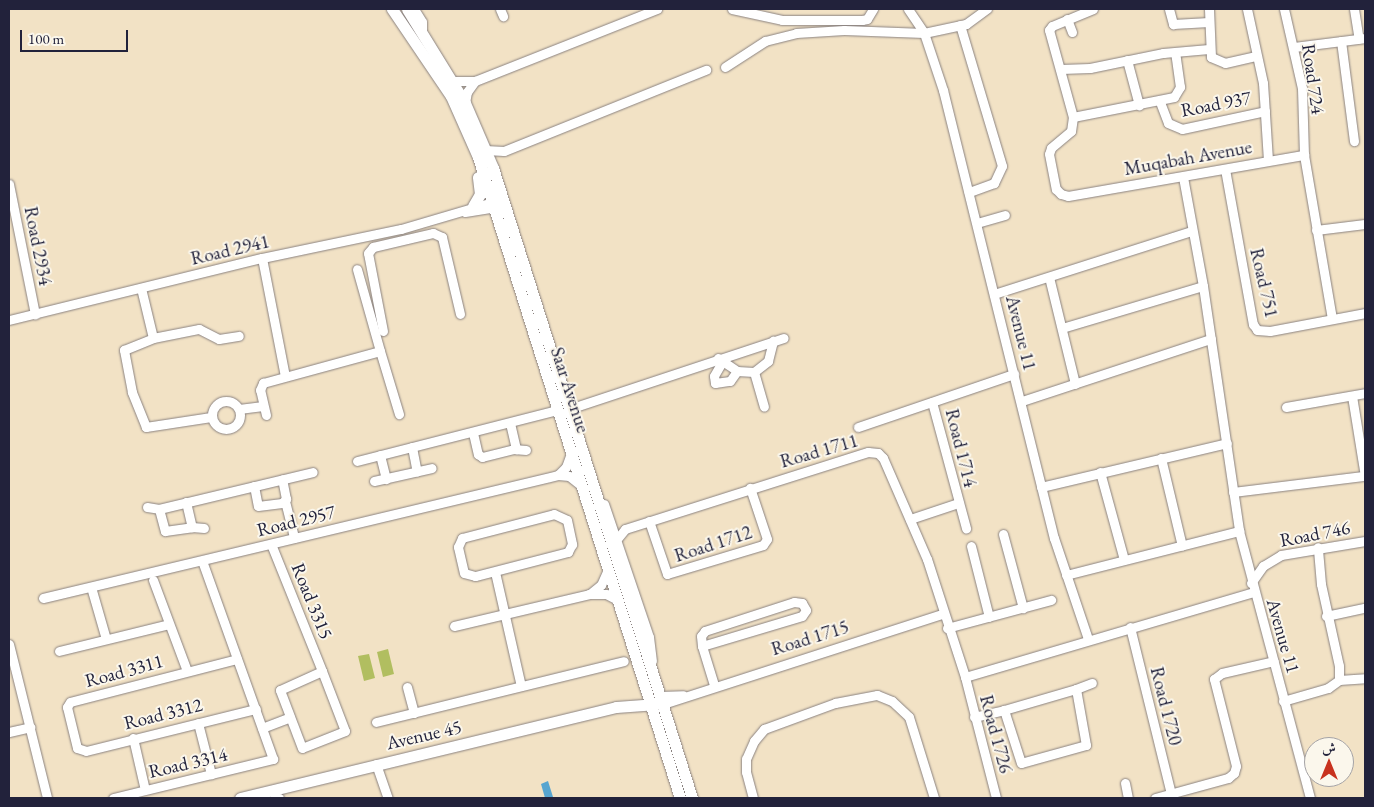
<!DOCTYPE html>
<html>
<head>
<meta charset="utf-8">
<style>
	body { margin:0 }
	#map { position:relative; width:1374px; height:807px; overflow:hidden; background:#f2e2c5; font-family:"EB Garamond",Amiri,serif }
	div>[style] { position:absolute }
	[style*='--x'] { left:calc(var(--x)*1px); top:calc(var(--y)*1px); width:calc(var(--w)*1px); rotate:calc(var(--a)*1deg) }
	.green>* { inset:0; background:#b1be60 }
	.water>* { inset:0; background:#57a5d0 }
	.roads { filter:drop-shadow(0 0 1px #8a8280) drop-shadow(0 0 1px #8a8280) }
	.minor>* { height:9px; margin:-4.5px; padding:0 4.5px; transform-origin:4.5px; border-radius:4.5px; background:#fff }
	.minor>.ring { margin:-4.5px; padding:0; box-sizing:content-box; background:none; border:9px solid #fff; border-radius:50% }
	.tertiary>* { height:11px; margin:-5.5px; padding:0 5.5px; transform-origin:5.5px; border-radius:5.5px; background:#fff }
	span { translate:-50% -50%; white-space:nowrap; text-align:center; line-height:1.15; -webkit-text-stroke:4px #fbf7ec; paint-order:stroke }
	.street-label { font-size:19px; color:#22223b }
	.frame { position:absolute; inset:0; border:10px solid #22223b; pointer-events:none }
	.north { position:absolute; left:1304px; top:737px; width:50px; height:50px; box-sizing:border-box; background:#fbf7ec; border:1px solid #a4a2a5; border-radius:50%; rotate:0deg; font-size:14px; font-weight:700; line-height:20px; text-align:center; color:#22223b }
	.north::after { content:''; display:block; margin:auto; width:18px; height:22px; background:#c8321e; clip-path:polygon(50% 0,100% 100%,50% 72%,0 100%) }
	.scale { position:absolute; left:20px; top:30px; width:108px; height:22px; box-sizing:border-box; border:2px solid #22223b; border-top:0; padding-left:6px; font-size:15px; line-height:18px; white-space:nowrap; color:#22223b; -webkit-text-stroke:4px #fbf7ec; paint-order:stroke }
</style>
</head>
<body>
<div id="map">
	<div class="green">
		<div style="clip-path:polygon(388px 649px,394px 674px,383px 677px,377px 652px)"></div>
		<div style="clip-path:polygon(369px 654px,375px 678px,364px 681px,358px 656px)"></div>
	</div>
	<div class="water">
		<div style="clip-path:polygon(548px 781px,553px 797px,545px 798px,541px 784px)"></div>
	</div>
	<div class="roads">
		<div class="minor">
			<div style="--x:414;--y:9;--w:15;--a:58"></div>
			<div style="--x:422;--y:22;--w:11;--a:90"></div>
			<div style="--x:500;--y:9;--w:8;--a:67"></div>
			<div style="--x:732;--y:9;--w:51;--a:12.4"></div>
			<div style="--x:782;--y:20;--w:80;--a:0"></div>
			<div style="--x:862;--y:20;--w:5;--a:-11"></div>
			<div style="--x:867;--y:19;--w:12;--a:-59"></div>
			<div style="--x:908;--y:9;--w:29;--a:56"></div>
			<div style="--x:924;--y:33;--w:60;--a:71.6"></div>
			<div style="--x:943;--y:90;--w:462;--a:76.1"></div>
			<div style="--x:1054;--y:538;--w:107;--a:71.4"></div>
			<div style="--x:1093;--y:9;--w:44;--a:157.5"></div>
			<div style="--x:1052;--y:26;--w:5;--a:127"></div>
			<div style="--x:1049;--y:30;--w:90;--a:74.6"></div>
			<div style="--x:1073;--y:117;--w:14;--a:98"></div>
			<div style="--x:1071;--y:131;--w:26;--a:140"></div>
			<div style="--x:1051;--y:148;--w:6;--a:108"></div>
			<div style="--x:1049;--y:154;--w:36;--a:79"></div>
			<div style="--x:1056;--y:189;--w:7;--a:45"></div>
			<div style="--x:1061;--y:194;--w:7;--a:16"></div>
			<div style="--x:1068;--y:196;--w:240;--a:-9.9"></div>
			<div style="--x:1169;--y:9;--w:16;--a:75"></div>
			<div style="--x:1173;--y:24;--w:36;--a:-3"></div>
			<div style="--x:1209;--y:9;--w:48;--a:87.6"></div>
			<div style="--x:1211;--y:57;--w:15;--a:23"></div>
			<div style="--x:1225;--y:63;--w:32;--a:-13"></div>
			<div style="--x:1247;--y:9;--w:76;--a:77.8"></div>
			<div style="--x:1263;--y:83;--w:77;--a:86.3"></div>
			<div style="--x:1284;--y:9;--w:81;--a:77.2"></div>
			<div style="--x:1302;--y:88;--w:67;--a:88.3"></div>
			<div style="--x:1304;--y:155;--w:166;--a:80.3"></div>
			<div style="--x:1354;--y:9;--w:30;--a:81"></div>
			<div style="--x:1067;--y:19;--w:14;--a:69"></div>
			<div style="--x:960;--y:25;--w:147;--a:73.4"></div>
			<div style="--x:1002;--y:166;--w:19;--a:115"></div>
			<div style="--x:994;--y:183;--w:27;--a:160"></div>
			<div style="--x:1341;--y:41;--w:101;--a:82.6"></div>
			<div style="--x:1294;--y:47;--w:72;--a:-7.2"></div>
			<div style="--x:1127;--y:60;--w:47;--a:75.1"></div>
			<div style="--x:725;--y:67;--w:48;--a:-33"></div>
			<div style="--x:765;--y:41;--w:32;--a:-14"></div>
			<div style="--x:796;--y:33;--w:48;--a:-3.6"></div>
			<div style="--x:844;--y:30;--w:80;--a:2.1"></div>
			<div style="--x:924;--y:33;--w:43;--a:-12.1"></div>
			<div style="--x:966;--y:24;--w:26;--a:-36"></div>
			<div style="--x:1061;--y:69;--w:29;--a:-2"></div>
			<div style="--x:1090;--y:68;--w:75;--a:-11.6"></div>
			<div style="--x:1163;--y:53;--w:46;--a:-5"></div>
			<div style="--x:453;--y:81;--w:22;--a:0"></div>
			<div style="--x:475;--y:81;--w:196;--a:-21.6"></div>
			<div style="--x:1160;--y:102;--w:22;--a:69"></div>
			<div style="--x:1168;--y:123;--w:15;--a:23"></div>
			<div style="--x:1182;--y:129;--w:85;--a:-12.2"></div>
			<div style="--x:465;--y:103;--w:11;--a:-80"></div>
			<div style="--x:467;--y:92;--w:14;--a:-54"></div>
			<div style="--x:1073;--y:117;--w:103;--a:-11.2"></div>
			<div style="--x:1174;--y:97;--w:12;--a:-59"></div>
			<div style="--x:1180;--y:87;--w:35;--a:-98"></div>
			<div style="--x:485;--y:150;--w:19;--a:3"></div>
			<div style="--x:504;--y:151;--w:218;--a:-21.9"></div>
			<div style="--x:1225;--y:169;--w:158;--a:79.8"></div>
			<div style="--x:1253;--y:324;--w:7;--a:56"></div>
			<div style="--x:1257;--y:330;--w:13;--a:4"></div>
			<div style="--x:1270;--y:331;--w:97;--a:-10.7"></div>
			<div style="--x:1183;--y:177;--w:111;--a:79.6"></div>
			<div style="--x:1203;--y:286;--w:248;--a:81.6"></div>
			<div style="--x:1239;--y:531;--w:276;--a:75.1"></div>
			<div style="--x:9;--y:184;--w:133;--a:78.7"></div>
			<div style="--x:465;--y:212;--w:33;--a:-9"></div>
			<div style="--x:977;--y:223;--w:29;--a:-16"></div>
			<div style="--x:1316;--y:230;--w:49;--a:-7"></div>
			<div style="--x:262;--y:258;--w:120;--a:79"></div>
			<div style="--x:1049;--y:277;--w:110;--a:76.3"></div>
			<div style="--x:141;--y:288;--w:51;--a:76.5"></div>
			<div style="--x:994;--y:294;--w:208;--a:-17.7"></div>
			<div style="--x:9;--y:320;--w:260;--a:-13.8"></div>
			<div style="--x:262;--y:258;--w:142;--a:-11.8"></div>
			<div style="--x:401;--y:229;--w:99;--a:-16.4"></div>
			<div style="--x:1062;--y:328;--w:147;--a:-16.6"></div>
			<div style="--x:383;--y:331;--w:79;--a:-100.9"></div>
			<div style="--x:368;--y:253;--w:8;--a:-50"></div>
			<div style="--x:373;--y:247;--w:62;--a:-13.1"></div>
			<div style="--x:433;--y:233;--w:10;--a:24"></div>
			<div style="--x:442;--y:237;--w:79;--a:76.8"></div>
			<div style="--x:380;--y:351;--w:66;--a:73.2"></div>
			<div style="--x:718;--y:358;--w:23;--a:34"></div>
			<div style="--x:737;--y:371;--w:17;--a:3"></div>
			<div style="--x:754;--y:372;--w:18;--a:-38"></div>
			<div style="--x:768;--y:361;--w:21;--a:-76"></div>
			<div style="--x:722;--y:362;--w:16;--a:120"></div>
			<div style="--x:714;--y:376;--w:7;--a:82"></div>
			<div style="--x:715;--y:383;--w:15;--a:-8"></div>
			<div style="--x:730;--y:381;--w:12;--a:-55"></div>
			<div style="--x:754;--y:372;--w:36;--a:74"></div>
			<div style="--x:1352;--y:396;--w:81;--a:80.8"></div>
			<div class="ring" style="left:212px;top:401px;width:19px;height:19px"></div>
			<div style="--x:1022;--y:401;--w:199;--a:-18.2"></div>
			<div style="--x:932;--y:402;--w:131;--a:74.9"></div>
			<div style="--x:1286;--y:407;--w:80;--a:-10"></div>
			<div style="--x:239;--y:409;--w:24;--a:-7"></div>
			<div style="--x:569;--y:409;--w:226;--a:-18.3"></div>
			<div style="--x:266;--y:415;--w:26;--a:-103"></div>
			<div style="--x:260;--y:390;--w:8;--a:-67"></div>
			<div style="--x:263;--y:383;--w:121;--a:-15.3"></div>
			<div style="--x:380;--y:351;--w:85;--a:-105.7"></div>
			<div style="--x:211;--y:417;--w:66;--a:171.3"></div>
			<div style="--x:146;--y:427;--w:38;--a:-112"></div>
			<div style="--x:132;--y:392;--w:43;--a:-100.8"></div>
			<div style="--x:124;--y:350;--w:31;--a:-22"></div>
			<div style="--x:153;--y:338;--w:47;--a:-11.1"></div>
			<div style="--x:199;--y:329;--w:22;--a:27"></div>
			<div style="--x:219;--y:339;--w:20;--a:-9"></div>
			<div style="--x:510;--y:423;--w:27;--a:77"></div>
			<div style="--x:858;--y:427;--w:165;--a:-18.8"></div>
			<div style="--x:473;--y:433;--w:22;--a:77"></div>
			<div style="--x:478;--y:454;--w:5;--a:37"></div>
			<div style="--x:482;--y:457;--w:32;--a:-14"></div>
			<div style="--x:513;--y:449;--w:13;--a:4"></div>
			<div style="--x:412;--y:447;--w:25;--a:79"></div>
			<div style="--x:380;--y:455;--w:25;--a:76"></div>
			<div style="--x:1161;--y:458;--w:90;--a:76.6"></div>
			<div style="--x:357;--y:461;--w:206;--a:-14.3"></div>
			<div style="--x:1100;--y:472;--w:91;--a:74.7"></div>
			<div style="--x:558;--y:475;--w:11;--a:-45"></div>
			<div style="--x:566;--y:467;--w:15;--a:-70"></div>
			<div style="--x:374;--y:481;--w:59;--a:-12.6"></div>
			<div style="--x:254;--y:486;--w:20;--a:79"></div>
			<div style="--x:258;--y:506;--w:24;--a:-7"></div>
			<div style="--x:282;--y:503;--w:6;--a:-45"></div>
			<div style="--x:286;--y:499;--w:20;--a:-101"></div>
			<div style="--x:1041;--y:487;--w:191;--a:-13.3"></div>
			<div style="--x:1233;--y:492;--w:131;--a:-7"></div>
			<div style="--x:285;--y:501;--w:38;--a:76"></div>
			<div style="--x:186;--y:502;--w:26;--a:77"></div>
			<div style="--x:604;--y:504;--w:140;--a:71.3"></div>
			<div style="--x:649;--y:637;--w:24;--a:83"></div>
			<div style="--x:147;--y:507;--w:12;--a:9"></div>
			<div style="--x:159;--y:509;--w:158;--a:-13.5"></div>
			<div style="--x:159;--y:509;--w:23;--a:75"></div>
			<div style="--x:165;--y:531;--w:27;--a:-8"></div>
			<div style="--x:192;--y:527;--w:12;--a:5"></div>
			<div style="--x:554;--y:514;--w:14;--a:25"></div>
			<div style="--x:567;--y:520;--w:25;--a:78"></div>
			<div style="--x:572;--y:544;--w:9;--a:117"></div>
			<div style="--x:568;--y:552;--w:96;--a:165.5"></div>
			<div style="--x:475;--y:576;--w:11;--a:-165"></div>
			<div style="--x:464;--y:573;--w:27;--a:-103"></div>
			<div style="--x:458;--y:547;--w:10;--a:-66"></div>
			<div style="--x:462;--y:538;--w:95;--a:-14.6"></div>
			<div style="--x:910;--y:519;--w:51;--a:-18.4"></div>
			<div style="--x:649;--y:521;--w:56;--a:71.2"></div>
			<div style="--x:667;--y:574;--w:100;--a:-16.8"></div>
			<div style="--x:763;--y:545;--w:7;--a:-56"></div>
			<div style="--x:767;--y:539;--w:54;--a:-108.4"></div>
			<div style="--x:1003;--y:534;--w:77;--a:74.9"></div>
			<div style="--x:617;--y:539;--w:13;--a:-51"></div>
			<div style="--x:625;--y:529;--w:255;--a:-17.6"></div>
			<div style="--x:868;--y:452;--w:10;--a:6"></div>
			<div style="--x:878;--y:453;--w:7;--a:45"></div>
			<div style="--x:883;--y:458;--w:110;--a:66.5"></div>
			<div style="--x:927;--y:559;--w:124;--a:72.1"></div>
			<div style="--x:965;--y:677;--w:125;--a:75.6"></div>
			<div style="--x:271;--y:544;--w:137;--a:68.1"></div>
			<div style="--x:971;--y:546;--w:73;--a:75.8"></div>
			<div style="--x:495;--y:572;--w:117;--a:77.2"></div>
			<div style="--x:1066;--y:575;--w:179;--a:-14.3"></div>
			<div style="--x:153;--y:580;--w:97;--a:69.5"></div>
			<div style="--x:1251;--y:583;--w:21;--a:-55"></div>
			<div style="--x:1263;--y:566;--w:21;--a:-31"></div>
			<div style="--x:1281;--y:555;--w:85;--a:-9.5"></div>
			<div style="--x:91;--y:587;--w:54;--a:73.9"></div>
			<div style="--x:591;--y:593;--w:13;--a:-39"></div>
			<div style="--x:601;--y:585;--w:17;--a:-66"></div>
			<div style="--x:43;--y:598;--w:529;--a:-13.43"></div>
			<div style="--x:558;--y:475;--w:11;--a:5"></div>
			<div style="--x:569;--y:476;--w:16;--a:38"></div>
			<div style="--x:1326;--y:616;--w:40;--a:-12"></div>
			<div style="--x:454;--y:626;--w:139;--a:-13.3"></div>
			<div style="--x:589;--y:594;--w:17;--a:0"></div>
			<div style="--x:606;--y:594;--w:13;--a:27"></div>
			<div style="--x:1130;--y:627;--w:172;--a:76.2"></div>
			<div style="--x:947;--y:628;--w:108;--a:-15.1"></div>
			<div style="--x:9;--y:644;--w:159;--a:76.1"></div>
			<div style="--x:702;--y:646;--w:104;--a:-16.7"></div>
			<div style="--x:802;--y:616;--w:7;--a:-56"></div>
			<div style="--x:806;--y:610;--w:8;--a:-120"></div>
			<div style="--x:802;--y:603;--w:8;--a:-173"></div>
			<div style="--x:794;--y:602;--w:94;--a:162"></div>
			<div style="--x:705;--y:631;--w:6;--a:129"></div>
			<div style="--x:701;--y:636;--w:10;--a:84"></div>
			<div style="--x:702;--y:646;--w:41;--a:72.9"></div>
			<div style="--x:59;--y:651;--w:113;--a:-13.8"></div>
			<div style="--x:237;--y:659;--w:172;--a:165.6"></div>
			<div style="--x:70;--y:702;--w:6;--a:121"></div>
			<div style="--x:67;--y:707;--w:42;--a:76.3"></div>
			<div style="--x:77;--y:748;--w:9;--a:18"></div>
			<div style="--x:86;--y:751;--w:175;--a:-13.9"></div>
			<div style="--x:322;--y:671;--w:64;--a:69"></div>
			<div style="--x:345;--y:731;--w:46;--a:158.4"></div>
			<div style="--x:302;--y:748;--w:62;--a:-110.8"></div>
			<div style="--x:280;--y:690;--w:46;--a:-24.3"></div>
			<div style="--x:965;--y:677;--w:300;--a:-16.4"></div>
			<div style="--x:1339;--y:680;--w:26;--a:-4"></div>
			<div style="--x:407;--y:687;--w:27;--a:75"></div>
			<div style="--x:1076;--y:689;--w:57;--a:79.9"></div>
			<div style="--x:1086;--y:745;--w:67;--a:164.5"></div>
			<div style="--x:1021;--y:763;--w:56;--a:-107.8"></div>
			<div style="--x:1004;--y:710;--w:75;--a:-16.3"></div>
			<div style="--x:1076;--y:689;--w:17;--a:-21"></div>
			<div style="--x:660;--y:696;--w:23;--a:-2"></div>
			<div style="--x:1283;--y:701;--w:47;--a:-16.1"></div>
			<div style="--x:1328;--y:688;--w:14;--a:-36"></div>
			<div style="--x:1339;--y:680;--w:14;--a:-90"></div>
			<div style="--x:1339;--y:666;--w:84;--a:-102.4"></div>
			<div style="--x:1321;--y:584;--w:37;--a:-95"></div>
			<div style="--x:663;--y:704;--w:293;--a:-17.9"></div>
			<div style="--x:974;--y:717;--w:31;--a:-13"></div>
			<div style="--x:376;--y:722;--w:255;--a:-13.8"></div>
			<div style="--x:198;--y:723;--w:53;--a:75.7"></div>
			<div style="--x:262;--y:728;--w:30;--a:-21"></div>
			<div style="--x:9;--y:732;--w:22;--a:-13"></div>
			<div style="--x:133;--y:738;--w:53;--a:77"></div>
			<div style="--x:376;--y:764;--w:36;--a:71"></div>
			<div style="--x:1125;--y:783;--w:15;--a:79"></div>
			<div style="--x:113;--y:798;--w:165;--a:-13.7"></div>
			<div style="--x:273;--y:759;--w:210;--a:-109.7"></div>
			<div style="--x:274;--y:798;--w:5;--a:0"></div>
			<div style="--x:753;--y:798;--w:27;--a:-105"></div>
			<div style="--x:746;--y:772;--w:13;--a:-90"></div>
			<div style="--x:746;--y:759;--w:20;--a:-66"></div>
			<div style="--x:754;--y:741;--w:16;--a:-50"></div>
			<div style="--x:764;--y:729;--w:76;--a:-20.1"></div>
			<div style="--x:835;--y:703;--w:43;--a:-10.8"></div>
			<div style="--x:877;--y:695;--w:16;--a:22"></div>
			<div style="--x:892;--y:701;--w:23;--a:43"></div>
			<div style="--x:909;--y:717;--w:85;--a:72.8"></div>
			<div style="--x:1155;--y:798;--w:76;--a:-15.3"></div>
			<div style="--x:1228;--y:778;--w:8;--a:-40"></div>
			<div style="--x:1234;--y:773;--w:7;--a:-74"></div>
			<div style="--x:1236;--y:766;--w:90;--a:-104.2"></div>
			<div style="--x:1214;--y:679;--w:10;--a:-37"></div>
			<div style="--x:1222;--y:673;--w:53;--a:-13"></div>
		</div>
		<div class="tertiary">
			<div style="--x:392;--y:9;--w:105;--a:55.9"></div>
			<div style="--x:451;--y:96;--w:67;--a:66.1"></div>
			<div style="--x:478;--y:157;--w:672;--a:72.51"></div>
			<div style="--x:407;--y:9;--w:110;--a:58.3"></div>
			<div style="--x:465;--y:103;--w:71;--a:66.7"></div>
			<div style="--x:493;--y:168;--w:661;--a:72.47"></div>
			<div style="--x:473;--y:206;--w:14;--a:-60"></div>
			<div style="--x:480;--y:194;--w:17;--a:-97"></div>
			<div style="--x:240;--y:798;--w:387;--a:-13.6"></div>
			<div style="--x:616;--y:707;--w:41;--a:-4.2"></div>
		</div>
	</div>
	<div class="street-label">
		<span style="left:1313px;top:79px;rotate:82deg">Road 724</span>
		<span style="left:1216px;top:104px;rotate:-11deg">Road 937</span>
		<span style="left:1188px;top:158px;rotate:-10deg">Muqabah Avenue</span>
		<span style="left:38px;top:246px;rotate:79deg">Road 2934</span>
		<span style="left:230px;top:250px;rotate:-13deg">Road 2941</span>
		<span style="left:1264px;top:283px;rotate:77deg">Road 751</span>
		<span style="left:1021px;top:333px;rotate:76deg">Avenue 11</span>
		<span style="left:570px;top:390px;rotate:72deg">Saar Avenue</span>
		<span style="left:961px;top:448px;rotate:76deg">Road 1714</span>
		<span style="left:819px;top:451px;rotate:-16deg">Road 1711</span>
		<span style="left:296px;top:521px;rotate:-14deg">Road 2957</span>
		<span style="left:1315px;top:534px;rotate:-11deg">Road 746</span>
		<span style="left:713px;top:544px;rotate:-18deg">Road 1712</span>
		<span style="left:312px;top:601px;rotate:68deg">Road 3315</span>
		<span style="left:1283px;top:636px;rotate:74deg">Avenue 11</span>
		<span style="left:810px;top:638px;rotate:-17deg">Road 1715</span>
		<span style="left:124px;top:671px;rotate:-15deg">Road 3311</span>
		<span style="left:1166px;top:706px;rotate:76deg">Road 1720</span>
		<span style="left:163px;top:714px;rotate:-14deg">Road 3312</span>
		<span style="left:996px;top:734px;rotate:75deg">Road 1726</span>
		<span style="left:424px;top:735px;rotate:-13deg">Avenue 45</span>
		<span style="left:188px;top:763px;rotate:-13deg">Road 3314</span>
	</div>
	<div class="frame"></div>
	<div class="north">ش</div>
	<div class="scale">100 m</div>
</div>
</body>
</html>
